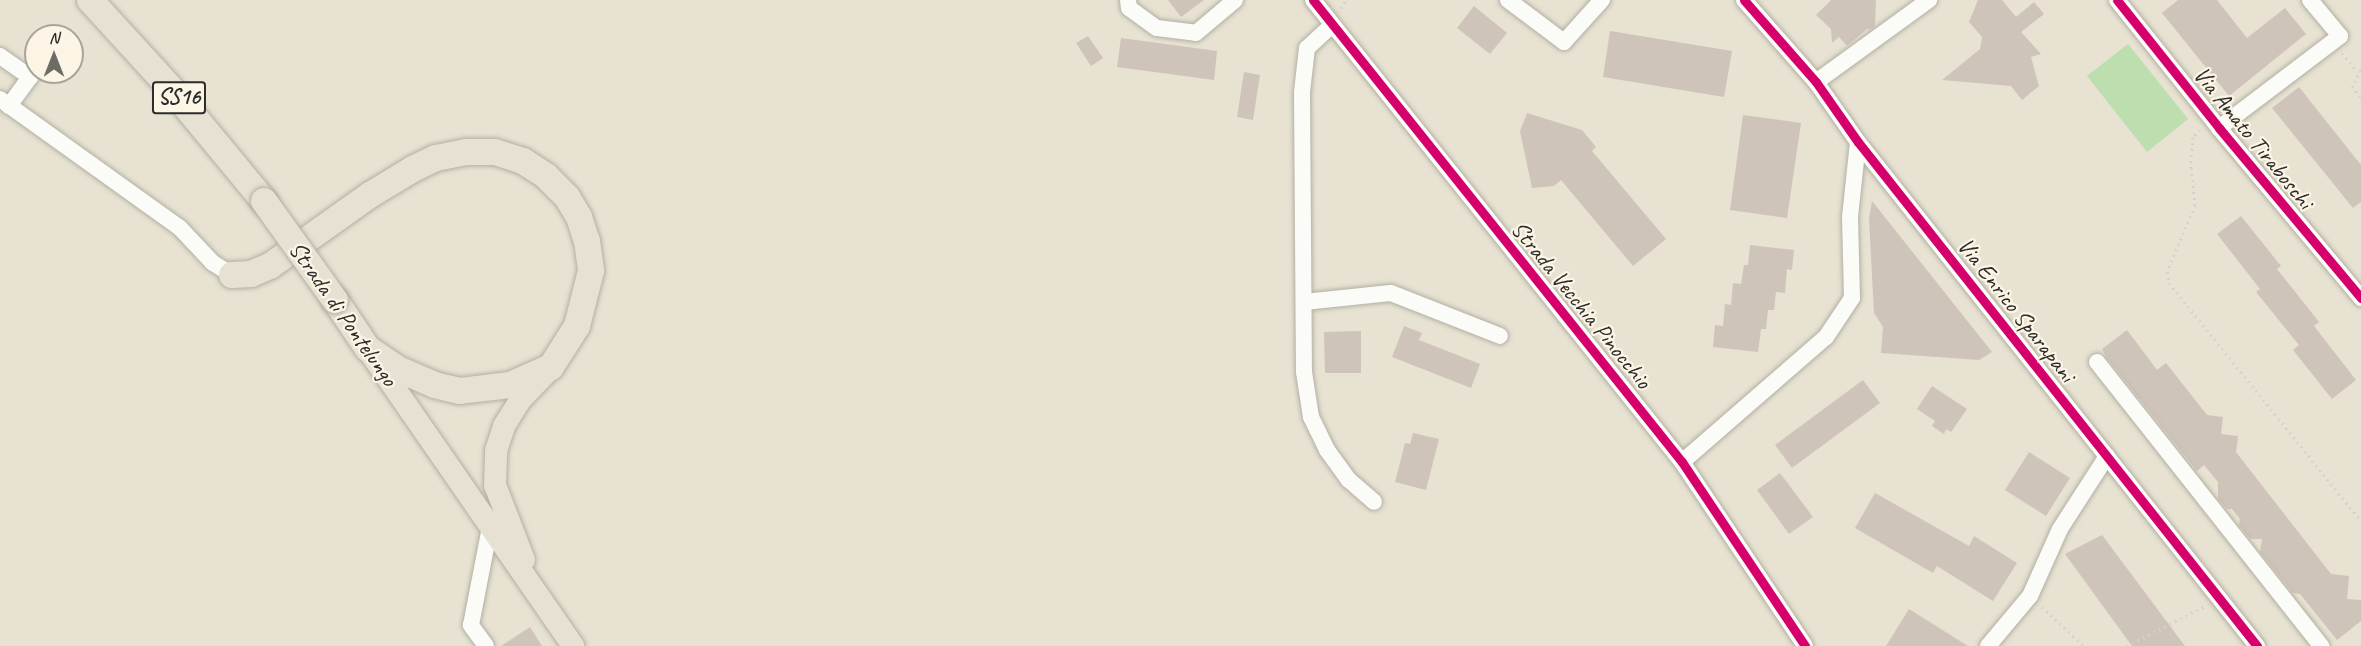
<!DOCTYPE html>
<html>
<head>
<meta charset="utf-8">
<style>
	body { margin:0 }
	#map { position:relative; width:2361px; height:646px; overflow:hidden; background:#e7e2d1; font-family:Caveat,sans-serif }
	div>[style] { position:absolute }
	[style*='--x'] { left:calc(var(--x)*1px); top:calc(var(--y)*1px); width:calc(var(--w)*1px); rotate:calc(var(--a)*1deg) }
	.green>* { inset:0; background:#bddeae }
	.building>* { inset:0; background:#cfc4ba }
	.path>* { height:3px; margin-top:-1.5px; transform-origin:0; background:repeating-linear-gradient(90deg,#d3d1cd 0 1.5px,transparent 0 6px) }
	.roads { filter:drop-shadow(0 0 2px #b2afa4) drop-shadow(0 0 2px #b2afa4) }
	.minor>* { height:16px; margin:-8px; padding:0 8px; transform-origin:8px; border-radius:8px; background:#fbfbf8 }
	.major>* { height:22px; margin:-11px; padding:0 11px; transform-origin:11px; border-radius:11px; background:#e7e1d4 }
	.highway>* { height:26px; margin:-13px; padding:0 13px; transform-origin:13px; border-radius:13px; background:#e7e1d4 }
	.bridges { filter:drop-shadow(0 0 2px #b2afa4) drop-shadow(0 0 2px #b2afa4) }
	.highway-bridge>* { height:26px; margin:-13px; padding:0 13px; transform-origin:13px; border-radius:13px; background:#e7e1d4 }
	.cycleway>* { height:9px; margin:-4.5px; padding:0 4.5px; transform-origin:4.5px; border-radius:4.5px; background:#d6006c }
	span { translate:-50% -50%; white-space:nowrap; text-align:center; line-height:1.15; -webkit-text-stroke:4.5px #fcf5e5; paint-order:stroke }
	.shield-label span { padding:2px 4px; background:#fcf5e5; border:2px solid; border-radius:4px; -webkit-text-stroke-width:0 }
	.shield-label { font-size:22px; color:#2b2b2b; font-weight:700 }
	.street-label { font-size:24px; color:#2b2b2b }
	.north { position:absolute; left:24px; top:24px; width:60px; height:60px; box-sizing:border-box; background:#fcf5e5; border:2px solid #a8a49b; border-radius:50%; rotate:0deg; font-size:16px; font-weight:700; line-height:24px; text-align:center; color:#2b2b2b }
	.north::after { content:''; display:block; margin:auto; width:21px; height:27px; background:#6d6b65; clip-path:polygon(50% 0,100% 100%,50% 72%,0 100%) }
</style>
</head>
<body>
<div id="map">
	<div class="green">
		<div style="clip-path:polygon(2128px 44px,2188px 119px,2147px 152px,2087px 76px)"></div>
	</div>
	<div class="building">
		<div style="clip-path:polygon(1168px 0,1204px 0,1181px 17px)"></div>
		<div style="clip-path:polygon(1831px 0,1876px 0,1875px 26px,1869px 30px,1868px 28px,1847px 46px,1839px 37px,1832px 43px,1831px 29px,1816px 15px)"></div>
		<div style="clip-path:polygon(1978px 0,2002px 0,2016px 17px,2034px 2px,2044px 14px,2021px 32px,2041px 54px,2031px 57px,2039px 86px,2022px 100px,2011px 86px,1942px 80px,1980px 49px,1982px 37px,1969px 22px)"></div>
		<div style="clip-path:polygon(2178px 0,2217px 0,2247px 38px,2285px 8px,2306px 34px,2229px 96px,2162px 13px)"></div>
		<div style="clip-path:polygon(1474px 6px,1507px 33px,1490px 54px,1457px 28px)"></div>
		<div style="clip-path:polygon(1610px 31px,1732px 51px,1724px 97px,1603px 77px)"></div>
		<div style="clip-path:polygon(1088px 36px,1103px 58px,1091px 66px,1076px 43px)"></div>
		<div style="clip-path:polygon(1121px 38px,1217px 51px,1214px 80px,1117px 67px)"></div>
		<div style="clip-path:polygon(1244px 72px,1260px 75px,1253px 120px,1237px 117px)"></div>
		<div style="clip-path:polygon(2299px 87px,2361px 165px,2361px 202px,2353px 208px,2272px 108px)"></div>
		<div style="clip-path:polygon(1527px 113px,1582px 130px,1596px 147px,1592px 151px,1666px 239px,1633px 266px,1561px 180px,1554px 186px,1532px 188px,1520px 131px)"></div>
		<div style="clip-path:polygon(1743px 115px,1801px 123px,1787px 218px,1730px 210px)"></div>
		<div style="clip-path:polygon(1872px 201px,1992px 352px,1979px 360px,1881px 353px,1883px 327px,1874px 313px,1869px 219px)"></div>
		<div style="clip-path:polygon(2241px 216px,2281px 266px,2277px 269px,2319px 322px,2314px 326px,2356px 380px,2332px 399px,2293px 350px,2299px 345px,2256px 292px,2260px 289px,2217px 234px)"></div>
		<div style="clip-path:polygon(1750px 245px,1794px 250px,1792px 270px,1787px 269px,1785px 293px,1776px 292px,1774px 310px,1768px 310px,1766px 329px,1761px 329px,1758px 352px,1713px 347px,1715px 325px,1723px 326px,1725px 304px,1731px 305px,1733px 283px,1741px 284px,1744px 265px,1748px 265px)"></div>
		<div style="clip-path:polygon(1404px 326px,1422px 333px,1419px 340px,1480px 364px,1471px 388px,1392px 357px)"></div>
		<div style="clip-path:polygon(2127px 330px,2157px 370px,2166px 363px,2207px 415px,2223px 417px,2221px 434px,2238px 436px,2236px 452px,2331px 574px,2349px 576px,2347px 599px,2361px 600px,2361px 621px,2337px 640px,2300px 594px,2293px 593px,2260px 552px,2262px 539px,2250px 539px,2239px 525px,2240px 519px,2232px 509px,2227px 509px,2218px 499px,2218px 482px,2204px 465px,2197px 471px,2107px 358px,2102px 349px)"></div>
		<div style="clip-path:polygon(1361px 331px,1361px 373px,1325px 373px,1324px 332px)"></div>
		<div style="clip-path:polygon(1863px 380px,1880px 403px,1792px 468px,1775px 445px)"></div>
		<div style="clip-path:polygon(1932px 386px,1967px 409px,1951px 432px,1946px 429px,1944px 434px,1932px 426px,1935px 421px,1917px 409px)"></div>
		<div style="clip-path:polygon(1413px 433px,1439px 439px,1426px 490px,1395px 482px,1405px 443px,1410px 444px)"></div>
		<div style="clip-path:polygon(2029px 452px,2070px 478px,2046px 516px,2005px 490px)"></div>
		<div style="clip-path:polygon(1780px 473px,1813px 517px,1789px 534px,1757px 490px)"></div>
		<div style="clip-path:polygon(1875px 493px,1969px 546px,1974px 536px,2017px 563px,1993px 601px,1937px 566px,1933px 573px,1855px 528px)"></div>
		<div style="clip-path:polygon(2102px 535px,2185px 646px,2132px 646px,2065px 554px)"></div>
		<div style="clip-path:polygon(1909px 609px,1968px 646px,1886px 646px)"></div>
		<div style="clip-path:polygon(530px 627px,542px 646px,501px 646px)"></div>
	</div>
	<div class="path">
		<div style="--x:1341;--y:8;--w:9;--a:-58"></div>
		<div style="--x:2342;--y:53;--w:25;--a:50"></div>
		<div style="--x:2361;--y:70;--w:18;--a:119"></div>
		<div style="--x:2352;--y:86;--w:15;--a:53"></div>
		<div style="--x:2200;--y:130;--w:10;--a:135"></div>
		<div style="--x:2193;--y:137;--w:31;--a:94"></div>
		<div style="--x:2191;--y:168;--w:37;--a:84"></div>
		<div style="--x:2195;--y:205;--w:73;--a:112.7"></div>
		<div style="--x:2167;--y:272;--w:11;--a:80"></div>
		<div style="--x:2169;--y:283;--w:306;--a:51.1"></div>
		<div style="--x:2042;--y:607;--w:57;--a:42.9"></div>
		<div style="--x:2127;--y:646;--w:88;--a:-27.1"></div>
	</div>
	<div class="roads">
		<div class="minor">
			<div style="--x:1128;--y:0;--w:8;--a:83"></div>
			<div style="--x:1129;--y:8;--w:34;--a:36"></div>
			<div style="--x:1157;--y:28;--w:39;--a:7"></div>
			<div style="--x:1196;--y:33;--w:51;--a:-40.2"></div>
			<div style="--x:1313;--y:0;--w:591;--a:51.39"></div>
			<div style="--x:1682;--y:462;--w:221;--a:56.2"></div>
			<div style="--x:1508;--y:0;--w:70;--a:36.9"></div>
			<div style="--x:1564;--y:42;--w:57;--a:-47.9"></div>
			<div style="--x:1744;--y:0;--w:109;--a:48.7"></div>
			<div style="--x:1816;--y:82;--w:73;--a:55"></div>
			<div style="--x:1858;--y:142;--w:643;--a:51.63"></div>
			<div style="--x:2117;--y:0;--w:164;--a:51.4"></div>
			<div style="--x:2219;--y:128;--w:222;--a:50.1"></div>
			<div style="--x:1332;--y:25;--w:34;--a:137"></div>
			<div style="--x:1307;--y:48;--w:44;--a:96.5"></div>
			<div style="--x:1302;--y:92;--w:280;--a:89.6"></div>
			<div style="--x:1304;--y:372;--w:46;--a:81.2"></div>
			<div style="--x:1311;--y:417;--w:37;--a:64"></div>
			<div style="--x:1327;--y:450;--w:37;--a:54"></div>
			<div style="--x:1349;--y:480;--w:33;--a:41"></div>
			<div style="--x:0;--y:56;--w:37;--a:35"></div>
			<div style="--x:30;--y:77;--w:36;--a:126"></div>
			<div style="--x:1816;--y:82;--w:140;--a:-36"></div>
			<div style="--x:0;--y:99;--w:221;--a:35.6"></div>
			<div style="--x:180;--y:228;--w:48;--a:46.7"></div>
			<div style="--x:213;--y:263;--w:22;--a:32"></div>
			<div style="--x:2219;--y:128;--w:152;--a:-37.2"></div>
			<div style="--x:2340;--y:36;--w:47;--a:-129.8"></div>
			<div style="--x:1304;--y:302;--w:87;--a:-5.9"></div>
			<div style="--x:1391;--y:293;--w:117;--a:21.5"></div>
			<div style="--x:2097;--y:362;--w:362;--a:51.7"></div>
			<div style="--x:1682;--y:462;--w:191;--a:-41"></div>
			<div style="--x:1826;--y:337;--w:47;--a:-56.3"></div>
			<div style="--x:1852;--y:298;--w:81;--a:-91.4"></div>
			<div style="--x:1850;--y:217;--w:75;--a:-83.9"></div>
			<div style="--x:486;--y:646;--w:26;--a:-126"></div>
			<div style="--x:471;--y:625;--w:100;--a:-79"></div>
			<div style="--x:1988;--y:646;--w:65;--a:-50"></div>
			<div style="--x:2030;--y:596;--w:73;--a:-65.9"></div>
			<div style="--x:2060;--y:529;--w:87;--a:-57.2"></div>
		</div>
		<div class="major">
			<div style="--x:369;--y:351;--w:359;--a:55.3"></div>
			<div style="--x:524;--y:560;--w:80;--a:-111.1"></div>
			<div style="--x:495;--y:485;--w:34;--a:-88"></div>
			<div style="--x:496;--y:451;--w:26;--a:-72"></div>
			<div style="--x:504;--y:426;--w:31;--a:-58"></div>
			<div style="--x:520;--y:400;--w:42;--a:-46"></div>
		</div>
		<div class="highway">
			<div style="--x:90;--y:0;--w:123;--a:47.6"></div>
			<div style="--x:173;--y:91;--w:143;--a:50.4"></div>
			<div style="--x:232;--y:275;--w:19;--a:-3"></div>
			<div style="--x:251;--y:274;--w:21;--a:-23"></div>
			<div style="--x:270;--y:266;--w:123;--a:-35.4"></div>
			<div style="--x:370;--y:195;--w:50;--a:-31.2"></div>
			<div style="--x:413;--y:169;--w:25;--a:-26"></div>
			<div style="--x:436;--y:158;--w:31;--a:-11"></div>
			<div style="--x:466;--y:152;--w:29;--a:0"></div>
			<div style="--x:495;--y:152;--w:29;--a:18"></div>
			<div style="--x:523;--y:161;--w:27;--a:33"></div>
			<div style="--x:546;--y:176;--w:30;--a:45"></div>
			<div style="--x:567;--y:197;--w:23;--a:59"></div>
			<div style="--x:579;--y:217;--w:25;--a:72"></div>
			<div style="--x:587;--y:241;--w:30;--a:82"></div>
			<div style="--x:591;--y:271;--w:57;--a:104.3"></div>
			<div style="--x:577;--y:326;--w:49;--a:122.4"></div>
			<div style="--x:551;--y:367;--w:45;--a:156.3"></div>
			<div style="--x:510;--y:385;--w:50;--a:173.2"></div>
			<div style="--x:460;--y:391;--w:26;--a:-167"></div>
			<div style="--x:435;--y:385;--w:40;--a:-156.6"></div>
			<div style="--x:398;--y:369;--w:36;--a:-146"></div>
			<div style="--x:368;--y:349;--w:59;--a:-124"></div>
		</div>
	</div>
	<div class="bridges">
		<div class="highway-bridge">
			<div style="--x:264;--y:201;--w:122;--a:54.4"></div>
		</div>
	</div>
	<div class="cycleway">
		<div style="--x:1313;--y:0;--w:591;--a:51.39"></div>
		<div style="--x:1682;--y:462;--w:221;--a:56.2"></div>
		<div style="--x:1744;--y:0;--w:109;--a:48.7"></div>
		<div style="--x:1816;--y:82;--w:73;--a:55"></div>
		<div style="--x:1858;--y:142;--w:643;--a:51.63"></div>
		<div style="--x:2117;--y:0;--w:164;--a:51.4"></div>
		<div style="--x:2219;--y:128;--w:222;--a:50.1"></div>
	</div>
	<div class="shield-label">
		<span style="left:179px;top:98px">SS16</span>
	</div>
	<div class="street-label">
		<span style="left:2253px;top:138px;rotate:51deg">Via Amato Tiraboschi</span>
		<span style="left:1581px;top:305px;rotate:51deg">Strada Vecchia Pinocchio</span>
		<span style="left:2016px;top:310px;rotate:52deg">Via Enrico Sparapani</span>
		<span style="left:343px;top:314px;rotate:55deg">Strada di Pontelungo</span>
	</div>
	<div class="north">N</div>
</div>
</body>
</html>
